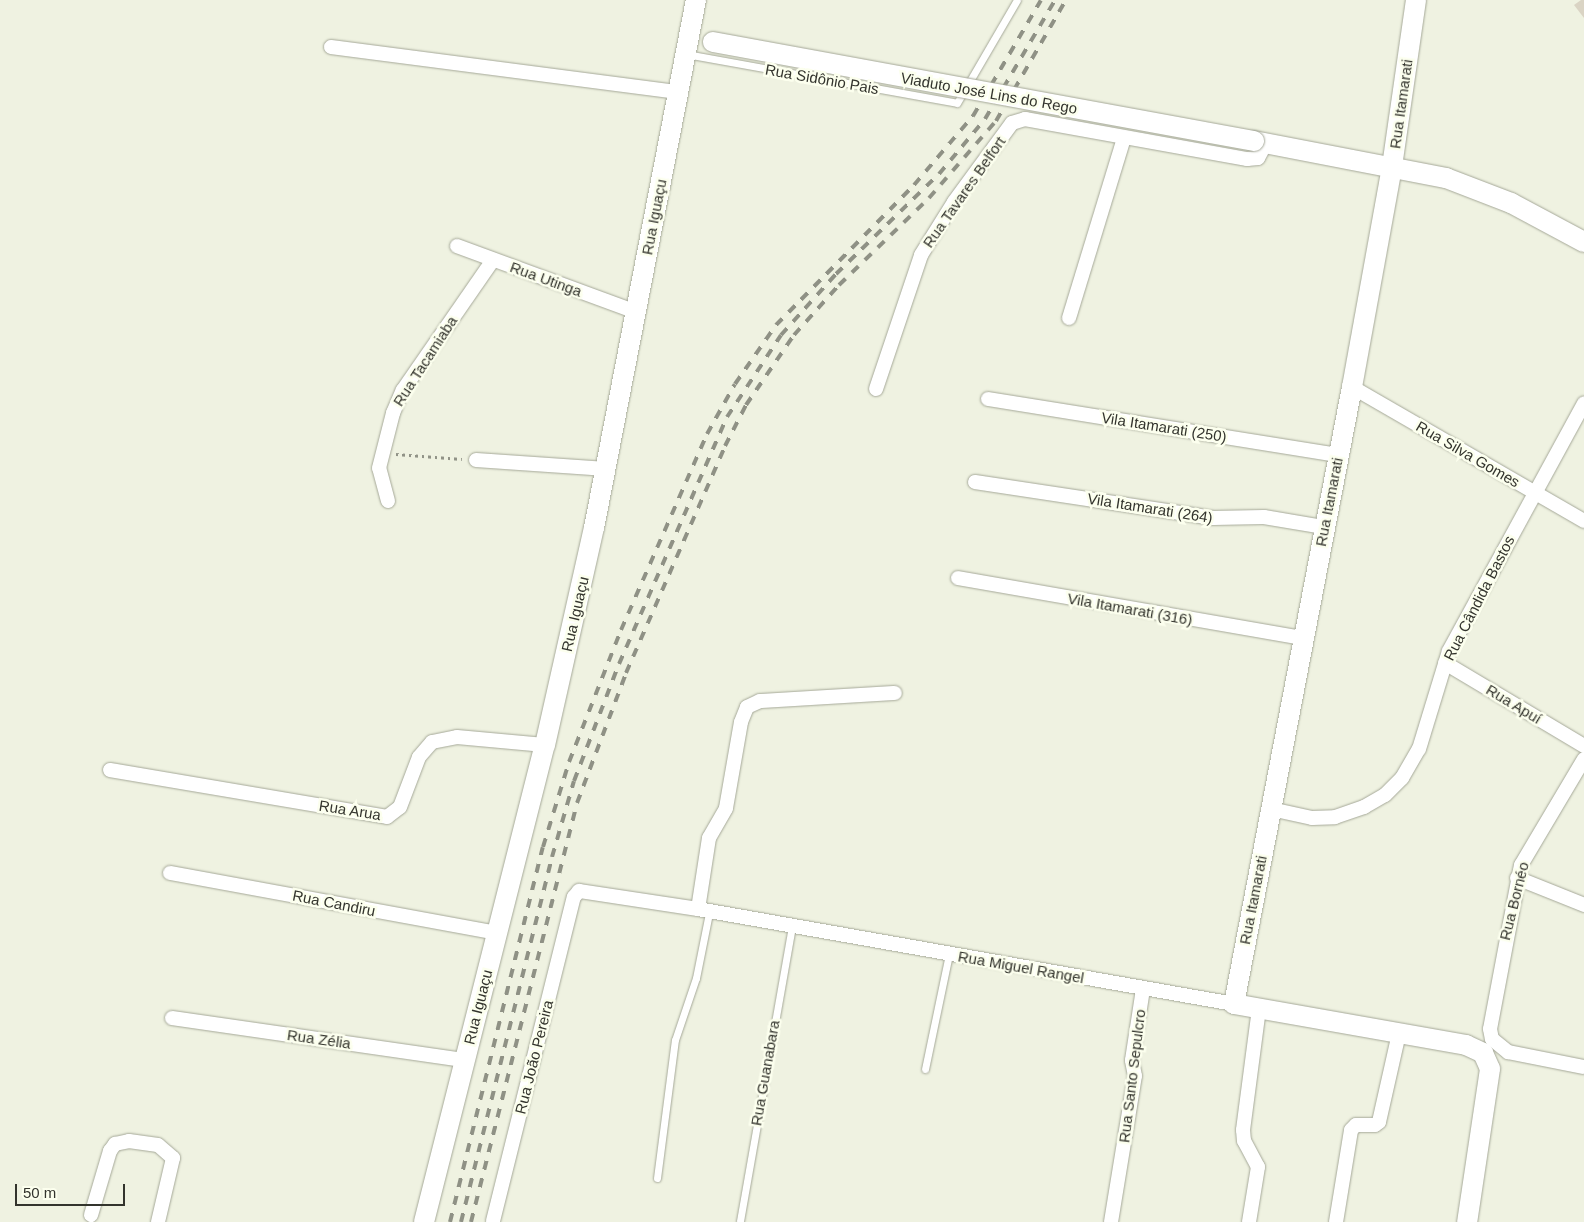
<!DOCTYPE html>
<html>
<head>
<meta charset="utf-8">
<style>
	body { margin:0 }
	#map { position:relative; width:1584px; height:1222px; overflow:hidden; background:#eff2e1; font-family:Helvetica,sans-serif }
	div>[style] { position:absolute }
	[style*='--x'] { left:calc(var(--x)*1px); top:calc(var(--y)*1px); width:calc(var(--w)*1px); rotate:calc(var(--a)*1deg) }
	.building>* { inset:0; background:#dad4c4 }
	.path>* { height:2.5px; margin-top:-1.25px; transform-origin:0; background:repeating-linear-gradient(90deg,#919387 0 2.5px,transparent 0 6.5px) }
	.roads { filter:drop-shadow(0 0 1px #a5a898) drop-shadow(0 0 1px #a5a898) }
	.lane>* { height:7px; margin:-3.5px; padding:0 3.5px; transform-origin:3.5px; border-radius:3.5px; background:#fff }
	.street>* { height:14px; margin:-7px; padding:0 7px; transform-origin:7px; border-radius:7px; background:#fff }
	.secondary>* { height:20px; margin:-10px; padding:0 10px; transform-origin:10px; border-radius:10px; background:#fff }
	.rail>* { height:4px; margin-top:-2px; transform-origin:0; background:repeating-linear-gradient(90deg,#8f9185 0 9px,transparent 0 18px) }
	.bridges { filter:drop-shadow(0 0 1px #a5a898) drop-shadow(0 0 1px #a5a898) }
	.secondary-bridge>* { height:20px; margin:-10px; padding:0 10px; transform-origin:10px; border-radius:10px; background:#fff }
	span { translate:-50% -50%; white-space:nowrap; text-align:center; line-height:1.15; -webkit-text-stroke:5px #fcffee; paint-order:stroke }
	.street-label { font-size:15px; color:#33342d }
	.scale { position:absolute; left:15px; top:1184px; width:110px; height:22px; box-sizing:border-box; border:2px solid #33342d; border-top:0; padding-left:6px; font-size:15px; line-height:18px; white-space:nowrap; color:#33342d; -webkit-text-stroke:4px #fcffee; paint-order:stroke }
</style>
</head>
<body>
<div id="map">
	<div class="building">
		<div style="clip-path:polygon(1581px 0,1584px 0,1584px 18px,1574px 5px)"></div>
	</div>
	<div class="path">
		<div style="--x:396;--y:454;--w:66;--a:4.3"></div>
	</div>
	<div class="roads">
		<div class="lane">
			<div style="--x:686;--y:54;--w:275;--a:10.2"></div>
			<div style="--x:957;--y:103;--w:119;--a:-59.8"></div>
			<div style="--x:925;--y:1069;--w:117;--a:-78.2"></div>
			<div style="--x:657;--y:1178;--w:139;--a:-82.6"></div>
			<div style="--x:675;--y:1040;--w:65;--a:-71.3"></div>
			<div style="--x:696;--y:978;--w:66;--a:-78.7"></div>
			<div style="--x:740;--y:1221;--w:300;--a:-80"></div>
		</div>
		<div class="street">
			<div style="--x:331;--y:47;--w:350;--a:7.4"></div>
			<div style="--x:457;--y:246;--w:191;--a:20.2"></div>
			<div style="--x:1069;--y:318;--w:188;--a:-73"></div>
			<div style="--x:1352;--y:387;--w:268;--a:30"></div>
			<div style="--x:876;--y:389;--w:141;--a:-71.4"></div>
			<div style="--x:921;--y:255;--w:62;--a:-58.1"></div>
			<div style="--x:954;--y:202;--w:98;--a:-53.7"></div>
			<div style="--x:1012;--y:123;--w:14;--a:-17"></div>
			<div style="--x:1025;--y:119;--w:226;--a:10.2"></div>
			<div style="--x:1247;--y:159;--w:11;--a:-5"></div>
			<div style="--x:1258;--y:158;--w:17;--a:-62"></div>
			<div style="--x:988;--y:399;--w:355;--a:9.1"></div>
			<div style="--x:476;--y:460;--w:131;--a:3.9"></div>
			<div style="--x:975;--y:482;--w:241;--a:8.6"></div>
			<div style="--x:1213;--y:518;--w:51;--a:-1.1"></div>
			<div style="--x:1264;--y:517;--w:61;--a:9.5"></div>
			<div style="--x:388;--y:501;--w:34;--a:-105"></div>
			<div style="--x:379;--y:468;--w:57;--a:-75.7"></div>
			<div style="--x:393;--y:413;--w:25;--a:-67"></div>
			<div style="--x:403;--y:390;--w:158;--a:-55.3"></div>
			<div style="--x:958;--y:578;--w:349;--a:9.9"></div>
			<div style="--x:1445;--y:663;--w:162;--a:30.8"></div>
			<div style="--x:1584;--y:759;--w:123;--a:120.7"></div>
			<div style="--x:1521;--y:865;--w:167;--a:100.7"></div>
			<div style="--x:1490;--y:1029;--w:10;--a:79"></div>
			<div style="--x:1492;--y:1039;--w:21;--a:39"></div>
			<div style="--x:1508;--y:1052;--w:77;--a:11.2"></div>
			<div style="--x:110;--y:770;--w:281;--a:9.6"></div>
			<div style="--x:387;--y:817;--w:16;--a:-38"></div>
			<div style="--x:400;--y:807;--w:53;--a:-69.2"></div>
			<div style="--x:419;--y:757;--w:20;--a:-49"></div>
			<div style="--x:432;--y:742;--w:25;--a:-11"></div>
			<div style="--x:457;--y:737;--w:88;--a:5.2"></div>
			<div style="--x:1271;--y:809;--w:42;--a:12.4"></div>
			<div style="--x:1312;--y:818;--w:23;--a:-2"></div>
			<div style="--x:1335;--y:817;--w:31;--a:-19"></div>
			<div style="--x:1364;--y:807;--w:24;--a:-30"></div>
			<div style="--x:1385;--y:795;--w:24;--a:-45"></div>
			<div style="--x:1402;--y:778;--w:34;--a:-60"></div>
			<div style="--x:1419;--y:749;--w:102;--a:-73"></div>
			<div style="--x:1449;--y:651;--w:282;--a:-61.4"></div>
			<div style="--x:170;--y:873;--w:332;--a:10.4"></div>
			<div style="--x:1517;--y:878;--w:72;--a:21.9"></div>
			<div style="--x:698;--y:909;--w:72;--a:-81.2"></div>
			<div style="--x:709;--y:838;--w:34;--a:-60"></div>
			<div style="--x:726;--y:808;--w:87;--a:-80.1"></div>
			<div style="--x:741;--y:722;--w:16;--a:-68"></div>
			<div style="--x:747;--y:707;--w:14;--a:-25"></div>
			<div style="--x:760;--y:701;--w:135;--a:-3.4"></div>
			<div style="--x:172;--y:1018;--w:296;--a:8.2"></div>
			<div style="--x:91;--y:1215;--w:67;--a:-73.5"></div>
			<div style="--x:110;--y:1151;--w:9;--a:-54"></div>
			<div style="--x:115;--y:1144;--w:14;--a:-12"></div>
			<div style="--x:129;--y:1141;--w:29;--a:8"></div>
			<div style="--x:158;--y:1145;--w:20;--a:41"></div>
			<div style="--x:173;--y:1158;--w:66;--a:103.2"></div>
			<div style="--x:493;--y:1221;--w:334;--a:-76"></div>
			<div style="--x:574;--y:897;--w:8;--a:-50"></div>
			<div style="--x:579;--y:891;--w:120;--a:8.6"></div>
			<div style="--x:698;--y:909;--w:544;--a:10.05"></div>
			<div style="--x:1111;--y:1222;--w:148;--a:-80.7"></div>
			<div style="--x:1135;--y:1076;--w:16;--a:-101"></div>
			<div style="--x:1132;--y:1060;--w:72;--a:-81.2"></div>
			<div style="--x:1249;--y:1222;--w:56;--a:-80.7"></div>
			<div style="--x:1258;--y:1167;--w:30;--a:-118"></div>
			<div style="--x:1244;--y:1141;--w:11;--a:-95"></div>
			<div style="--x:1243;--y:1130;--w:123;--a:-82.5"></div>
			<div style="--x:1336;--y:1222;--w:93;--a:-80.7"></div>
			<div style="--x:1351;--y:1130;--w:7;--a:-45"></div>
			<div style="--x:1356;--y:1125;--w:19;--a:0"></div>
			<div style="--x:1375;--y:1125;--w:5;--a:-37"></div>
			<div style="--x:1379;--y:1122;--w:91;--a:-77.3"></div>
		</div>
		<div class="secondary">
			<div style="--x:1416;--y:0;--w:169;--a:98.2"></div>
			<div style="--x:1392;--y:167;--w:224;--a:100.3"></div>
			<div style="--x:1352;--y:387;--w:628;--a:100.83"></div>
			<div style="--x:1234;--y:1004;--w:236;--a:10"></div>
			<div style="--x:1466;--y:1045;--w:19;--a:25"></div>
			<div style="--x:1483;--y:1053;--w:17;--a:66"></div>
			<div style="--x:1490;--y:1069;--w:155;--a:98.5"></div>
			<div style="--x:1254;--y:141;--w:196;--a:10.9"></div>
			<div style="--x:1446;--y:178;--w:70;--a:21"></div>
			<div style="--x:1511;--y:203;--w:83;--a:28.1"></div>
			<div style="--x:424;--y:1222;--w:492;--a:-75.8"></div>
			<div style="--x:545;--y:745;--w:222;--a:-77.3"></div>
			<div style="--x:594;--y:528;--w:538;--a:-79.07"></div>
		</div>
	</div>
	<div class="rail">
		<div style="--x:450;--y:1222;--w:386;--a:-76.1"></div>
		<div style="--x:543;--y:847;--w:89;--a:-73"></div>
		<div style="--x:569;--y:762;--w:142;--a:-68.5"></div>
		<div style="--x:621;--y:630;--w:214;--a:-66.3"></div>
		<div style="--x:707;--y:434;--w:57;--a:-60.8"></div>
		<div style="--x:735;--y:384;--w:72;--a:-55.2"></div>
		<div style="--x:776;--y:325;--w:197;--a:-45.4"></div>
		<div style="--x:914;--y:185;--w:91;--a:-49.5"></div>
		<div style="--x:973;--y:116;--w:134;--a:-59.6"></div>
		<div style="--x:461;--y:1222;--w:376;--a:-76"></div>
		<div style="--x:552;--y:857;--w:79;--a:-73.9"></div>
		<div style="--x:574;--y:781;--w:125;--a:-69"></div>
		<div style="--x:619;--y:664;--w:270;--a:-66.4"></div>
		<div style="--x:727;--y:417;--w:98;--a:-56.6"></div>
		<div style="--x:781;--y:335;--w:82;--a:-48"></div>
		<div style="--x:836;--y:274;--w:144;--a:-44.2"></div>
		<div style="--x:939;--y:174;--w:72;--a:-50.1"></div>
		<div style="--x:985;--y:119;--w:138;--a:-59.5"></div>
		<div style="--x:471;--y:1222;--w:432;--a:-75.8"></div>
		<div style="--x:577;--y:803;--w:139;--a:-69.3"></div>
		<div style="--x:626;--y:673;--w:248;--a:-66.4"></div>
		<div style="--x:725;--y:446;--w:46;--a:-62.9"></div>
		<div style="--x:746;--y:405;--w:85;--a:-55.6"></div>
		<div style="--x:794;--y:335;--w:67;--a:-48"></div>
		<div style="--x:839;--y:285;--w:125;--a:-44"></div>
		<div style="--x:929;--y:198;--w:102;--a:-49"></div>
		<div style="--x:996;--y:121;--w:140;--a:-60"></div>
	</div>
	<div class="bridges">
		<div class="secondary-bridge">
			<div style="--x:713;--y:42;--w:550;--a:10.37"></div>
		</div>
	</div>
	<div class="street-label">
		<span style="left:822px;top:79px;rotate:10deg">Rua Sidônio Pais</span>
		<span style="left:989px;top:93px;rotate:10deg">Viaduto José Lins do Rego</span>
		<span style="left:1401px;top:104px;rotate:-82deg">Rua Itamarati</span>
		<span style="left:964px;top:192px;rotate:-55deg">Rua Tavares Belfort</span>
		<span style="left:654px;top:217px;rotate:-79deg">Rua Iguaçu</span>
		<span style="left:546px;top:279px;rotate:20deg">Rua Utinga</span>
		<span style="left:425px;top:361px;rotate:-57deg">Rua Tacamiaba</span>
		<span style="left:1164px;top:427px;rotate:9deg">Vila Itamarati (250)</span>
		<span style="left:1468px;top:454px;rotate:30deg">Rua Silva Gomes</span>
		<span style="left:1329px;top:502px;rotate:-79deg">Rua Itamarati</span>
		<span style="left:1150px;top:508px;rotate:9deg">Vila Itamarati (264)</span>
		<span style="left:1479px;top:598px;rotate:-63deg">Rua Cândida Bastos</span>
		<span style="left:1130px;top:609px;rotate:10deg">Vila Itamarati (316)</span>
		<span style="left:575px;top:614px;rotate:-77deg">Rua Iguaçu</span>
		<span style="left:1514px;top:704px;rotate:31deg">Rua Apuí</span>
		<span style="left:350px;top:810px;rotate:9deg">Rua Arua</span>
		<span style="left:1253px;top:900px;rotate:-79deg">Rua Itamarati</span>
		<span style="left:1514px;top:901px;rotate:-76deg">Rua Bornéo</span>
		<span style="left:334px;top:903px;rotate:11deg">Rua Candiru</span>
		<span style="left:1021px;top:967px;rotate:10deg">Rua Miguel Rangel</span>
		<span style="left:478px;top:1007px;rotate:-76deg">Rua Iguaçu</span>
		<span style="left:319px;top:1039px;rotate:8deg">Rua Zélia</span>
		<span style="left:534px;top:1057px;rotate:-76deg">Rua João Pereira</span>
		<span style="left:765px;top:1073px;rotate:-80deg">Rua Guanabara</span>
		<span style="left:1132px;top:1076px;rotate:-83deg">Rua Santo Sepulcro</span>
	</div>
	<div class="scale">50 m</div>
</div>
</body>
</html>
